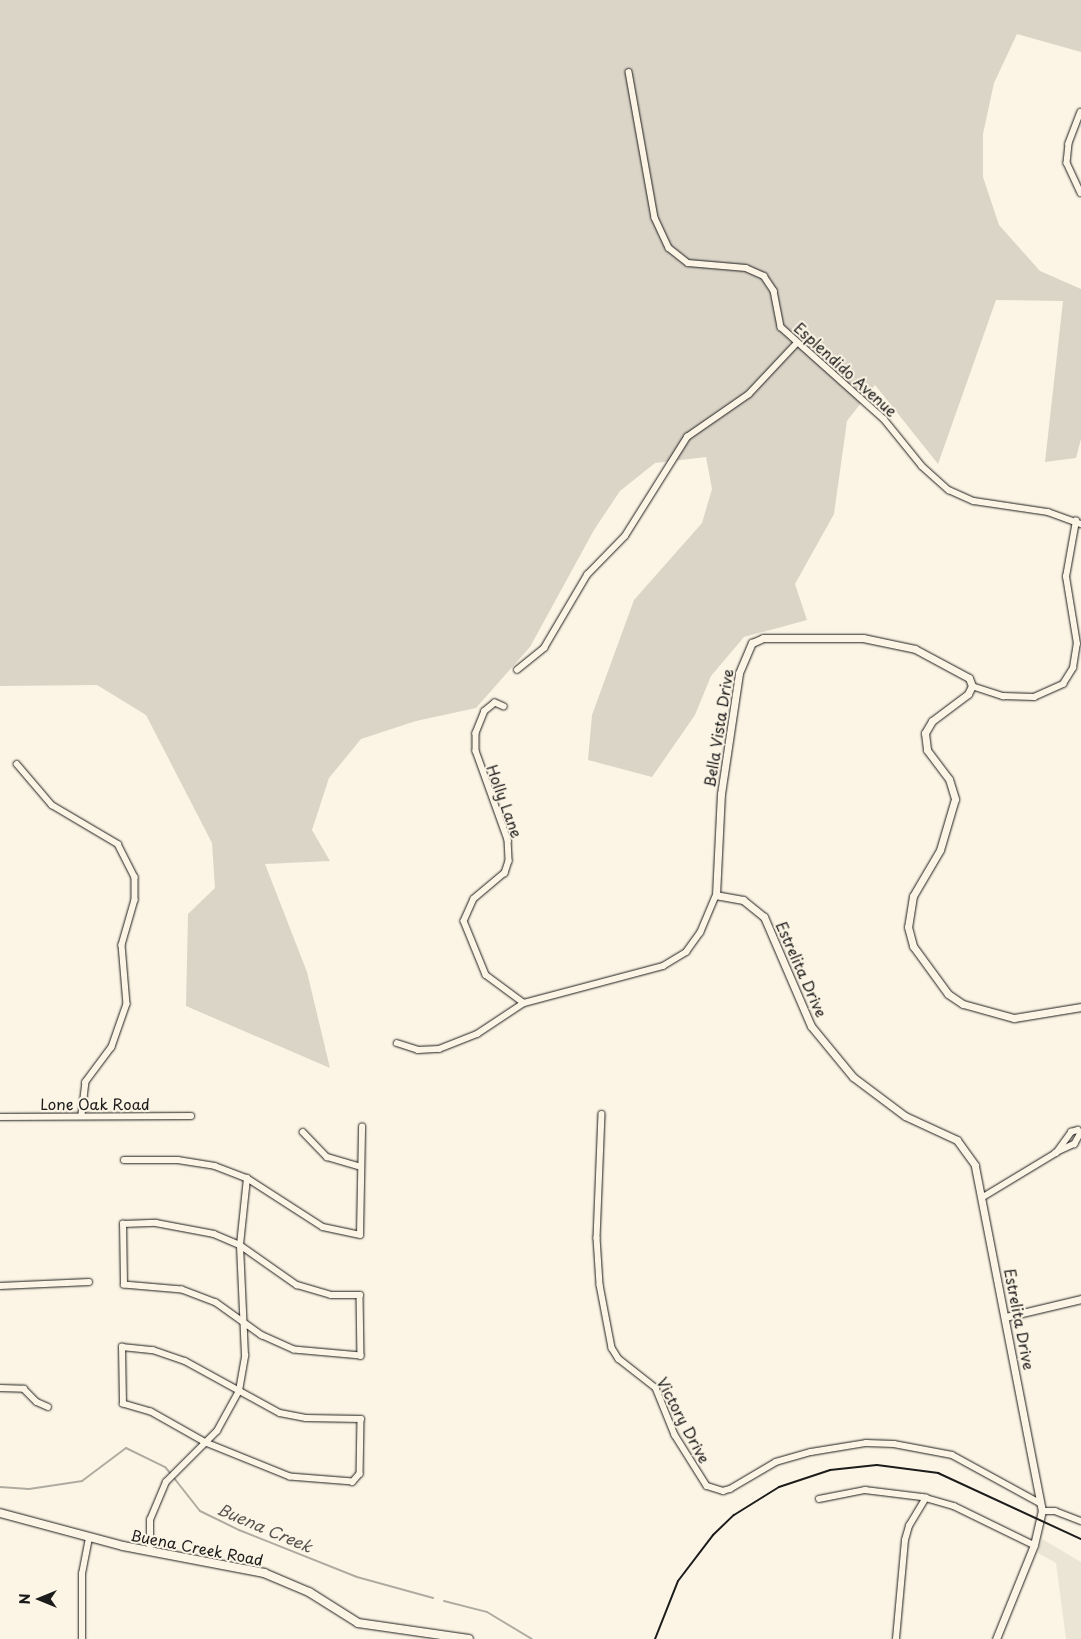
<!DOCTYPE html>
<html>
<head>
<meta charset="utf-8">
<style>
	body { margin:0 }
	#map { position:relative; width:1081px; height:1639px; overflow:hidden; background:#fcf5e5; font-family:"Playpen Sans",sans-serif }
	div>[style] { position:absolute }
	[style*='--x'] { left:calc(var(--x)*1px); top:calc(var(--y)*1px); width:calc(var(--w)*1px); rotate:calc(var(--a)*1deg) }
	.built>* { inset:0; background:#ebe5d6 }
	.green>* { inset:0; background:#dbd5c8 }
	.stream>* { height:2px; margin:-1px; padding:0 1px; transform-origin:1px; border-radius:1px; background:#b0aba1 }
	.roads { filter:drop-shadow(0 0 1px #1c1c1c) drop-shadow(0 0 1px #1c1c1c) }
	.minor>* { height:5.5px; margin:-2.75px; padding:0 2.75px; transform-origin:2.75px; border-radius:2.75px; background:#fcf5e5 }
	.tertiary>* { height:7px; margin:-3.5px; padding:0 3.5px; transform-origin:3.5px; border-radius:3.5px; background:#fcf5e5 }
	.secondary>* { height:8px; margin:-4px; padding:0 4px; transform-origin:4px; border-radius:4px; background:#fcf5e5 }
	.rail>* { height:2px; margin:-1px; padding:0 1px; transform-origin:1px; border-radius:1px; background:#1c1c1c }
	span { translate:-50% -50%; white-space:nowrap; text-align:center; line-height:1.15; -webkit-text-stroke:4px #fcf5e5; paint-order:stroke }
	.street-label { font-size:15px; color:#1c1c1c }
	.water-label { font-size:16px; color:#575551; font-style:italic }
	.north { position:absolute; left:15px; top:1574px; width:50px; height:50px; -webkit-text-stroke:4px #fcf5e5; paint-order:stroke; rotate:270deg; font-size:14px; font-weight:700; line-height:20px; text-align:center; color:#1c1c1c }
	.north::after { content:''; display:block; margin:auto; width:18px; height:22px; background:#1c1c1c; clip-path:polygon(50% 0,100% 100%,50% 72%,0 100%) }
</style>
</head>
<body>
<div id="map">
	<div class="built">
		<div style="clip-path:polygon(1042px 1539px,1081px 1562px,1081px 1639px,1066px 1639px,1056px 1563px,1038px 1553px)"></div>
	</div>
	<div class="green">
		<div style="clip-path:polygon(0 0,1081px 0,1081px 52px,1017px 34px,994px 83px,983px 134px,983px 177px,999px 225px,1040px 271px,1081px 289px,1081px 439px,1076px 458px,1045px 462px,1063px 301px,996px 300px,938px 464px,875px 385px,847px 421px,834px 514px,795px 584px,807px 620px,744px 637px,711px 676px,695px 715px,652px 777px,588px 760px,592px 715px,634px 600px,702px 523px,712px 489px,706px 457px,655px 463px,620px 491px,594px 530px,530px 647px,476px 708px,416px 721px,361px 739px,329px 778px,312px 830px,330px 861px,265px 864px,307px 972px,330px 1068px,186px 1006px,188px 914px,215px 888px,212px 843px,146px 715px,97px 685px,0 686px)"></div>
	</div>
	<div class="stream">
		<div style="--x:174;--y:1478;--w:42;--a:51.8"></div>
		<div style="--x:200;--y:1511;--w:43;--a:26"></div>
		<div style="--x:239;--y:1530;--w:127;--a:21.7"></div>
		<div style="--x:357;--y:1577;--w:79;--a:15.4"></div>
		<div style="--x:0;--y:1487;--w:29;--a:4"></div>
		<div style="--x:29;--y:1489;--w:54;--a:-8.6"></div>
		<div style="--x:82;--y:1481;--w:55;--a:-36.9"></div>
		<div style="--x:126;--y:1448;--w:43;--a:26"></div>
		<div style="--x:165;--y:1467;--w:9;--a:49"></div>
		<div style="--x:444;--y:1601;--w:44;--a:14.3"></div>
		<div style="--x:487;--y:1612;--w:52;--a:31"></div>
	</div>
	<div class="roads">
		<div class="minor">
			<div style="--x:629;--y:72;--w:148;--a:79.9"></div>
			<div style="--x:655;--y:218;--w:33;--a:65"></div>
			<div style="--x:669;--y:248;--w:24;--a:38"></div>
			<div style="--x:688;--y:263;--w:58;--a:4.9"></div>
			<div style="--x:746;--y:268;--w:20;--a:24"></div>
			<div style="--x:764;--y:276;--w:18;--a:56"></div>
			<div style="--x:774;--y:291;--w:37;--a:79"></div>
			<div style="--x:781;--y:327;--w:138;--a:41.8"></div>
			<div style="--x:884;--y:419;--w:60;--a:51"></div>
			<div style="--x:922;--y:466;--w:36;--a:42"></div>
			<div style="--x:949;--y:490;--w:27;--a:24"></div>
			<div style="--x:974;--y:501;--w:75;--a:8.5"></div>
			<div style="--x:1048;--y:512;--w:35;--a:20"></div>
			<div style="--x:1081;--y:112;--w:34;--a:111"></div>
			<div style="--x:1069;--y:144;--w:19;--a:96"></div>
			<div style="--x:1067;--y:163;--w:33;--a:65"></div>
			<div style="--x:517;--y:670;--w:35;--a:-39"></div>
			<div style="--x:544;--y:648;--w:85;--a:-59.5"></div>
			<div style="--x:587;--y:575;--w:54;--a:-45.7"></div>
			<div style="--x:625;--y:536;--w:117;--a:-57.9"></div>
			<div style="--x:687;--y:437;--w:75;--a:-34.7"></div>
			<div style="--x:749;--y:394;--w:69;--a:-46.8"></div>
			<div style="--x:972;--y:686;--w:33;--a:18"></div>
			<div style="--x:1003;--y:696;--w:31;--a:2"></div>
			<div style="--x:1034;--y:697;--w:32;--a:-24"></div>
			<div style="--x:1063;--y:684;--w:19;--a:-58"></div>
			<div style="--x:1073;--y:668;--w:24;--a:-81"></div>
			<div style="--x:1077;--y:644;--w:68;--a:-99.3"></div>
			<div style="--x:1066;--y:577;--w:57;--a:-79.9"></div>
			<div style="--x:504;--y:707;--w:10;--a:-156"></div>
			<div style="--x:495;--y:703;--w:13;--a:141"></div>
			<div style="--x:485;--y:711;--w:24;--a:112"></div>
			<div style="--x:476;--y:733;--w:18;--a:90"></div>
			<div style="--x:476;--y:751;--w:95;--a:70.2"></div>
			<div style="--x:508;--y:840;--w:21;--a:87"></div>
			<div style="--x:509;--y:861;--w:13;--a:108"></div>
			<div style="--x:505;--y:873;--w:40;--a:140"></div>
			<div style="--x:474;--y:899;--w:24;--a:114"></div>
			<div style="--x:464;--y:921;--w:58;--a:67.8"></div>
			<div style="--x:486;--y:975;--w:47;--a:36.4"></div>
			<div style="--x:17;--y:764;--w:54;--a:49.5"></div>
			<div style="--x:52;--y:805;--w:77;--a:30.6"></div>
			<div style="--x:118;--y:844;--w:37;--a:63"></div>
			<div style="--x:135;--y:877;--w:23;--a:90"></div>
			<div style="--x:135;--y:900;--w:47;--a:106.1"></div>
			<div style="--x:122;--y:945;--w:59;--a:85.2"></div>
			<div style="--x:127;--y:1004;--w:46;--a:109.2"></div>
			<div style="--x:112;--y:1047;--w:44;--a:126.6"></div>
			<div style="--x:86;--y:1082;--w:34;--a:97"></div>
			<div style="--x:397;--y:1043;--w:22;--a:18"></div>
			<div style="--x:418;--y:1050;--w:21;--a:-3"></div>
			<div style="--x:439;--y:1049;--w:41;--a:-21.5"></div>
			<div style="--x:477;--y:1034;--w:56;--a:-33.4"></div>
			<div style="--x:524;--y:1003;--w:144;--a:-14.9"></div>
			<div style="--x:663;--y:966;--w:27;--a:-31"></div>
			<div style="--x:686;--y:952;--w:24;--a:-54"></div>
			<div style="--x:700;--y:933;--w:41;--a:-67.2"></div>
			<div style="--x:602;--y:1114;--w:124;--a:92.3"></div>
			<div style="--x:597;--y:1238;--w:47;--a:86.3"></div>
			<div style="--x:600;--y:1285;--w:64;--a:79.2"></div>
			<div style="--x:612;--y:1348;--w:13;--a:58"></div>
			<div style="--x:619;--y:1359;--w:47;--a:38.1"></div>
			<div style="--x:656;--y:1388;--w:51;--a:68"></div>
			<div style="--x:675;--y:1435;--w:60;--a:57.9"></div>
			<div style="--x:707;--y:1486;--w:17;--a:17"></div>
			<div style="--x:723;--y:1491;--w:7;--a:-16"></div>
			<div style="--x:730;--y:1489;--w:53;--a:-30.4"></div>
			<div style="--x:776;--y:1462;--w:36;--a:-16"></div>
			<div style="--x:811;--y:1452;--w:56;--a:-9.3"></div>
			<div style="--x:866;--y:1443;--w:28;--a:2"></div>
			<div style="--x:894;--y:1444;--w:59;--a:10.7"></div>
			<div style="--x:952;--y:1455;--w:100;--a:28.6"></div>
			<div style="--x:0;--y:1117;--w:191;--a:-0.3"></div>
			<div style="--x:303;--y:1132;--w:35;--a:46"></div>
			<div style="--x:327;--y:1157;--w:35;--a:16"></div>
			<div style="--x:124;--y:1160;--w:54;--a:0"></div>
			<div style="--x:178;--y:1160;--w:37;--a:9"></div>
			<div style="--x:215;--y:1166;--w:34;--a:21"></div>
			<div style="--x:247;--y:1178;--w:90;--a:32.8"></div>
			<div style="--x:323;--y:1227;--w:38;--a:12"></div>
			<div style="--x:360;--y:1235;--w:108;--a:-88.9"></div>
			<div style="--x:983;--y:1197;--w:85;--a:-31.1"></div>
			<div style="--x:1056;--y:1153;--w:26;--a:-54"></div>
			<div style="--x:1071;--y:1132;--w:7;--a:-16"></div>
			<div style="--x:1078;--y:1130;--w:4;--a:45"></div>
			<div style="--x:1081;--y:1133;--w:13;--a:119"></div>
			<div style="--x:1075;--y:1144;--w:21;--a:155"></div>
			<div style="--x:156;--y:1223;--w:59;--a:10.7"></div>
			<div style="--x:214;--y:1234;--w:28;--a:23"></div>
			<div style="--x:240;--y:1245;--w:70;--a:35.1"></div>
			<div style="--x:297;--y:1285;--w:35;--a:16"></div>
			<div style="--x:331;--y:1295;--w:29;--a:0"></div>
			<div style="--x:360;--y:1295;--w:61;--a:89.1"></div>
			<div style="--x:361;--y:1356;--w:67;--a:-174.9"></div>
			<div style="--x:294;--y:1350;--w:35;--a:-156"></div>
			<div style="--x:262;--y:1336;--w:57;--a:-144.3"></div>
			<div style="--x:216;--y:1303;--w:36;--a:-159"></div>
			<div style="--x:182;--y:1290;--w:58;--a:-175.1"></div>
			<div style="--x:124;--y:1285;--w:61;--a:-90.9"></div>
			<div style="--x:123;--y:1224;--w:33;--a:-2"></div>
			<div style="--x:0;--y:1286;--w:89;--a:-2.6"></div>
			<div style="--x:122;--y:1347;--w:31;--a:6"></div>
			<div style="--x:153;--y:1350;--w:34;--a:19"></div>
			<div style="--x:185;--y:1361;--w:108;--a:28.7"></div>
			<div style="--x:280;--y:1413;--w:26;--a:11"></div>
			<div style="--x:306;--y:1418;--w:55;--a:1"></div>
			<div style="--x:361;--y:1419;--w:55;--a:91"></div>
			<div style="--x:360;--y:1474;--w:11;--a:131"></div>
			<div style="--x:353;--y:1482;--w:63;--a:-175.5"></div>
			<div style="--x:290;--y:1477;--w:91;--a:-158"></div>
			<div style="--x:206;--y:1443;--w:63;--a:-150.6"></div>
			<div style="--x:151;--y:1412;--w:29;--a:-164"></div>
			<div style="--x:123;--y:1404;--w:57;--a:-91"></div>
			<div style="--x:0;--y:1388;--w:24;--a:2"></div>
			<div style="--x:24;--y:1389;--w:18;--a:45"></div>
			<div style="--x:37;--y:1402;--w:12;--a:24"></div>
			<div style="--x:819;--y:1499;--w:47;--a:-11.1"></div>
			<div style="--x:865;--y:1490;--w:57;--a:7"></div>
			<div style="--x:922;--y:1497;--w:33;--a:16"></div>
			<div style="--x:954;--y:1506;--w:89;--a:26"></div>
			<div style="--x:1042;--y:1511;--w:13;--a:0"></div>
			<div style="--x:1055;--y:1511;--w:28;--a:21"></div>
			<div style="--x:150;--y:1552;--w:32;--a:-90"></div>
			<div style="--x:150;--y:1520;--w:41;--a:-67.2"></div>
			<div style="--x:166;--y:1482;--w:72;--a:-45"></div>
			<div style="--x:217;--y:1431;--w:46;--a:-61.2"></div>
			<div style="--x:239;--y:1391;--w:36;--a:-80"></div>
			<div style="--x:245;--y:1356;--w:111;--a:-92.6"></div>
			<div style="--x:240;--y:1245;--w:67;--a:-84"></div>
			<div style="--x:82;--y:1639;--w:65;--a:-90"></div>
			<div style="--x:82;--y:1574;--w:37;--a:-79"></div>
			<div style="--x:896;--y:1639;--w:99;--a:-84.8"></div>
			<div style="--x:905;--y:1540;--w:15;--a:-74"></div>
			<div style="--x:909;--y:1526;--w:33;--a:-59"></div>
		</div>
		<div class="tertiary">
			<div style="--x:1005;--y:1317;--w:78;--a:-13.3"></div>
			<div style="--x:996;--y:1639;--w:101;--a:-68"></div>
			<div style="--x:1034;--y:1545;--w:35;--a:-77"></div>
			<div style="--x:1042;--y:1511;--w:352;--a:-101"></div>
			<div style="--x:975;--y:1165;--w:31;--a:-126"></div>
			<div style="--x:957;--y:1140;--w:57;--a:-155.2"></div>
			<div style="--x:905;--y:1116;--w:65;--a:-143.1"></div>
			<div style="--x:853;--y:1077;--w:66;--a:-129.5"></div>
			<div style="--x:811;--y:1026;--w:119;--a:-113.3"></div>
			<div style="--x:764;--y:917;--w:27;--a:-141"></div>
			<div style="--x:743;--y:900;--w:27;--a:-170"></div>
			<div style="--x:716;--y:895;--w:101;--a:-87.2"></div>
			<div style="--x:721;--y:794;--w:122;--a:-81.5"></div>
			<div style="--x:739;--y:673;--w:33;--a:-67"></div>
			<div style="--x:752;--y:643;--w:12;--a:-24"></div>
			<div style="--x:763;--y:638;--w:100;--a:0"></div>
			<div style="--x:863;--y:638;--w:53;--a:11.9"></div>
			<div style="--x:915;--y:649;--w:61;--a:28.2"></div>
			<div style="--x:969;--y:678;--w:9;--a:69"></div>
			<div style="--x:972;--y:686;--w:9;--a:117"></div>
			<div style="--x:968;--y:694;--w:45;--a:143.1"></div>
			<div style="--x:932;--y:721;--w:14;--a:120"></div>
			<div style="--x:925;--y:733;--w:17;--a:83"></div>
			<div style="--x:927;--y:750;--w:36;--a:53"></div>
			<div style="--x:949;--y:779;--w:21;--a:73"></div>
			<div style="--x:955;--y:799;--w:53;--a:106.4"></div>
			<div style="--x:940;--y:850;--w:53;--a:120.4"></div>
			<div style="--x:913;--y:896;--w:31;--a:99"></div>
			<div style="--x:908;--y:927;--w:20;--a:75"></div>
			<div style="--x:913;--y:946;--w:59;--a:53.9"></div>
			<div style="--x:948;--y:994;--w:18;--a:34"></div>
			<div style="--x:963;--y:1004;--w:53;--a:15.4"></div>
			<div style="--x:1014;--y:1018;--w:68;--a:-9.3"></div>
		</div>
		<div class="secondary">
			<div style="--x:0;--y:1513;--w:127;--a:15"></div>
			<div style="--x:123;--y:1546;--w:144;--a:10.8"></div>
			<div style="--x:264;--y:1573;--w:49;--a:22.9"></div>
			<div style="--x:309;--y:1592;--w:58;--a:32.3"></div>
			<div style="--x:358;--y:1623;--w:112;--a:8.2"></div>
		</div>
	</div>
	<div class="rail">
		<div style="--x:655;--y:1639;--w:62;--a:-68.4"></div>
		<div style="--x:678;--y:1581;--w:58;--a:-52.7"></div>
		<div style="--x:713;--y:1535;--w:29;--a:-44"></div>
		<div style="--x:734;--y:1515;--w:53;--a:-31.9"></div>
		<div style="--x:779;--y:1487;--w:54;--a:-18.4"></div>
		<div style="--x:830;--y:1470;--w:47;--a:-6.1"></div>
		<div style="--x:877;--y:1465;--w:62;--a:7.5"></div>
		<div style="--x:938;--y:1473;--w:157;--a:24.8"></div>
	</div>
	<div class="street-label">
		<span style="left:846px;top:369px;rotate:42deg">Esplendido Avenue</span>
		<span style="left:718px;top:728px;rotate:-81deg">Bella Vista Drive</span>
		<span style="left:505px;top:801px;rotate:70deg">Holly Lane</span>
		<span style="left:802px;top:969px;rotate:66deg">Estrelita Drive</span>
		<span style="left:95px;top:1104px">Lone Oak Road</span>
		<span style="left:1020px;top:1319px;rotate:79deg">Estrelita Drive</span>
		<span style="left:684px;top:1420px;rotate:62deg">Victory Drive</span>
		<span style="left:197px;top:1547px;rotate:11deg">Buena Creek Road</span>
	</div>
	<div class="water-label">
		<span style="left:265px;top:1527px;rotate:23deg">Buena Creek</span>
	</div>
	<div class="north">N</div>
</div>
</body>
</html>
